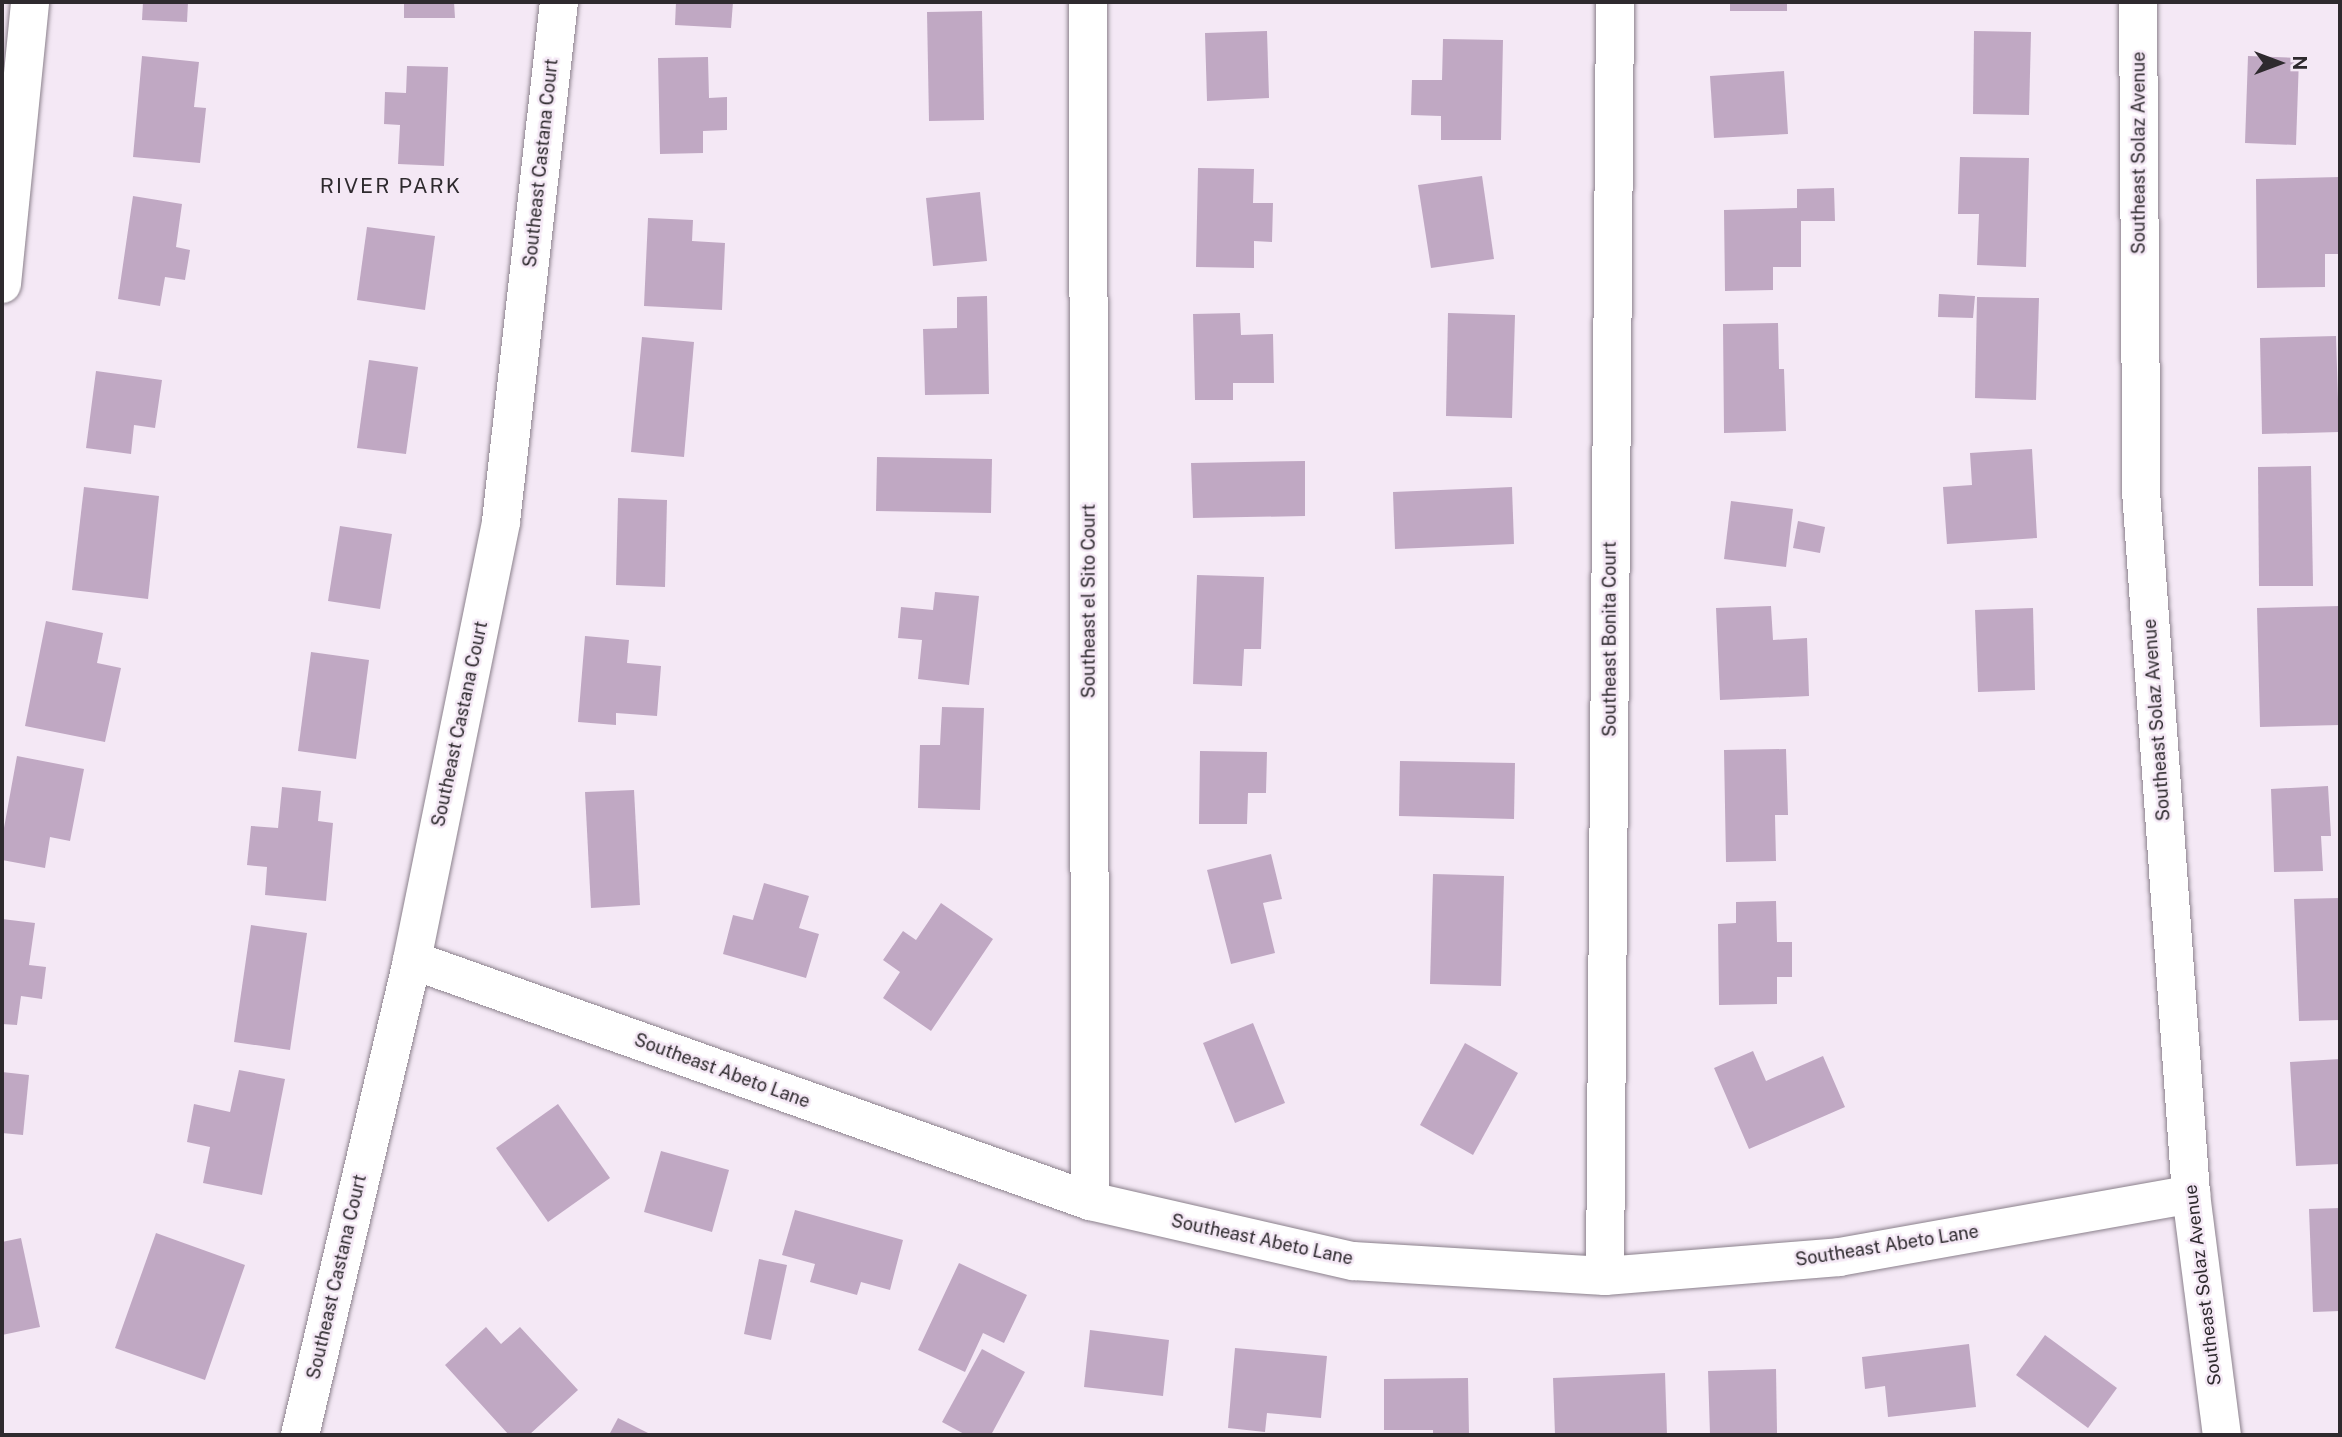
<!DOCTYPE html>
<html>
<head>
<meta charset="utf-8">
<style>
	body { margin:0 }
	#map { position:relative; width:2342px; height:1437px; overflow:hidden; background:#f4e8f5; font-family:"Public Sans",sans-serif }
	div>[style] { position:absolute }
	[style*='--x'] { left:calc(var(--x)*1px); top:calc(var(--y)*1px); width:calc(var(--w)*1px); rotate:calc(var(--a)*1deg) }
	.building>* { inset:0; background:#c0a8c3 }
	.roads { filter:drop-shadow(0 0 2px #8b818c) drop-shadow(0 0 2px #8b818c) }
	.minor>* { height:38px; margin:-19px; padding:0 19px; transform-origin:19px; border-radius:19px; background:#fff }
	span { translate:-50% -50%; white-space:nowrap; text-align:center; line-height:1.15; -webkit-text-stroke:5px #f4e8f5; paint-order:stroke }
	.street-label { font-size:18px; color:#2e2a2e }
	.quarter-label { font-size:21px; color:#2e2a2e; letter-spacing:2px }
	.frame { position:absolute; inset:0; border:4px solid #2e2a2e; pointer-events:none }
	.north { position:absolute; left:2244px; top:28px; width:70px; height:70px; -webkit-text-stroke:5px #f4e8f5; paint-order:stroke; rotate:90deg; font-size:19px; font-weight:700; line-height:28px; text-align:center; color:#2e2a2e }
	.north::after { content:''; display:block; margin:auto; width:24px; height:32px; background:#2e2a2e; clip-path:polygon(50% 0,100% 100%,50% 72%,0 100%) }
</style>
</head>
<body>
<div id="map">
	<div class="building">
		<div style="clip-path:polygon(143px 2px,188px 2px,187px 22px,142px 20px)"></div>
		<div style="clip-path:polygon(404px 2px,454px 2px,455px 18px,404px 18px)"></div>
		<div style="clip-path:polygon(676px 2px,733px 2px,731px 28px,675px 25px)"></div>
		<div style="clip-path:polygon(1730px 2px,1787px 2px,1787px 11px,1730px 11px)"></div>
		<div style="clip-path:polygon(982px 11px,984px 120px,929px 121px,927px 12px)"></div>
		<div style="clip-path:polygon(1267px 31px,1269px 98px,1207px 101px,1205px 33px)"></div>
		<div style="clip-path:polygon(1974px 31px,2031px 32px,2029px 115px,1973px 114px)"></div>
		<div style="clip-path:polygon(1443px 39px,1503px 40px,1501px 140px,1441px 140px,1441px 116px,1411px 115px,1412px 80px,1442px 80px)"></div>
		<div style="clip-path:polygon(142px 56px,199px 62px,194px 107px,206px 108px,200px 163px,133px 157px)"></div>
		<div style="clip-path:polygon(2248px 56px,2299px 58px,2296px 145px,2245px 143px)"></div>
		<div style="clip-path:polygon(708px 57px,709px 98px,727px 97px,727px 130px,703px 131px,703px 153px,660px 154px,658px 58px)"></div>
		<div style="clip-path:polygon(407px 66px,448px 67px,444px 166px,398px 164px,400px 125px,384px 124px,385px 92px,406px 93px)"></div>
		<div style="clip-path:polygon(1784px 71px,1788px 134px,1714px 138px,1710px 76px)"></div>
		<div style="clip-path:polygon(1960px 157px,2029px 158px,2026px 267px,1977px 265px,1979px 214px,1958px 214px)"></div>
		<div style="clip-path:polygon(1198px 168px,1254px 169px,1253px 203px,1273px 203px,1272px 242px,1254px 241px,1254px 268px,1196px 267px)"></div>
		<div style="clip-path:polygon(1482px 176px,1494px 259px,1431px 268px,1418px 185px)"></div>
		<div style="clip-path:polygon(2340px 177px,2340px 254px,2325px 254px,2325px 287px,2257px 288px,2256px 179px)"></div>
		<div style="clip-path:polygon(1834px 188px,1835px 221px,1801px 221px,1801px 267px,1773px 267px,1773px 290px,1725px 291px,1724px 210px,1797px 208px,1797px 189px)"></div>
		<div style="clip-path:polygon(980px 192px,987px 261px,933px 266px,926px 198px)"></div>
		<div style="clip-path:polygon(133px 196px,182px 204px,176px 247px,190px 250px,185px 280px,165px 277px,160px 306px,118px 299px)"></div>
		<div style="clip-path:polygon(648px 218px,693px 220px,692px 241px,725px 243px,722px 310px,644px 306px)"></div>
		<div style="clip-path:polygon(367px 227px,435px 236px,425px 310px,357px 300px)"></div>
		<div style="clip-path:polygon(1939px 294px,1975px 296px,1973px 318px,1938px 317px)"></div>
		<div style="clip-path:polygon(987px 296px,989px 394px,925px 395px,923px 329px,957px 328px,957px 297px)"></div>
		<div style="clip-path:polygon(1977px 297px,2039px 298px,2036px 400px,1975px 398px)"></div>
		<div style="clip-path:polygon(1240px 313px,1241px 335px,1273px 334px,1274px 383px,1233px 383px,1233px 400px,1195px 400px,1193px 314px)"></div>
		<div style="clip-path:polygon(1448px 313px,1515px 315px,1512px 418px,1446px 416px)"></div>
		<div style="clip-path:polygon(1778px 323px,1779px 369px,1784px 369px,1786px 431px,1724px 433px,1723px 324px)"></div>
		<div style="clip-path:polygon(2336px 336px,2339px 432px,2262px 434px,2260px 338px)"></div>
		<div style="clip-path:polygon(642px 337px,694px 342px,684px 457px,631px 452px)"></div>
		<div style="clip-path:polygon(369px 360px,418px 367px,406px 454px,357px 448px)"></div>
		<div style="clip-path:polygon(96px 371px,162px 380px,155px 428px,134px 425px,131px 454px,86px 448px)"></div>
		<div style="clip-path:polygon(2032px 449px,2037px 538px,1947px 544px,1943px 487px,1972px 485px,1970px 453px)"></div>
		<div style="clip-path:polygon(877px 457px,992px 459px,991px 513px,876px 511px)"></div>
		<div style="clip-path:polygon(1305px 461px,1305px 516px,1193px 518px,1191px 463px)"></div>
		<div style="clip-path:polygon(2311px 466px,2313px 586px,2259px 586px,2258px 467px)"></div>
		<div style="clip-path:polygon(84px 487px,159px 496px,148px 599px,72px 590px)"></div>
		<div style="clip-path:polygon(1512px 487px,1514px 544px,1395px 549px,1393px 492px)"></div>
		<div style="clip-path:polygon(618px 498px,667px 500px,665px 587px,616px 585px)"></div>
		<div style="clip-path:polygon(1731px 501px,1793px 509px,1786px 567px,1724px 559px)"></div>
		<div style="clip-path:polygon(1798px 521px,1825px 527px,1820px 553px,1793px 548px)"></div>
		<div style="clip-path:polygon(340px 526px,392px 534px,380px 609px,328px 601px)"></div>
		<div style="clip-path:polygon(1197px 575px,1264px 577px,1261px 649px,1244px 649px,1242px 686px,1193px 684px)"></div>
		<div style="clip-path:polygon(935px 592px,979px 596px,969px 685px,918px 679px,922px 640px,898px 638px,901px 607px,933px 610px)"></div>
		<div style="clip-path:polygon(1771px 606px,1773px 640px,1807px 638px,1809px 696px,1720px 700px,1716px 608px)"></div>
		<div style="clip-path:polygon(2340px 606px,2340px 725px,2260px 727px,2257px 608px)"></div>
		<div style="clip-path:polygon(2033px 608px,2035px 690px,1978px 692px,1975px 610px)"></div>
		<div style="clip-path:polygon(46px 621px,103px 633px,97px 663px,121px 668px,105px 742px,25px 726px)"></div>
		<div style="clip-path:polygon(585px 636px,629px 640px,627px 663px,661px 666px,657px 716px,616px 713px,616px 725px,578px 722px)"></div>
		<div style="clip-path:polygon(311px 652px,369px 660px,356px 759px,298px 751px)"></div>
		<div style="clip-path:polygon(942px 707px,984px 708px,980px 810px,918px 808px,920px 745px,940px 745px)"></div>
		<div style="clip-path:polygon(1786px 749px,1788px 815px,1775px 815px,1776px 861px,1726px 862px,1724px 750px)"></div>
		<div style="clip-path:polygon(1200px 751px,1267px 752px,1266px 793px,1248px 793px,1247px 824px,1199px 824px)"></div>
		<div style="clip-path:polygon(17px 756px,84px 769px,70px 841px,50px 837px,45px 868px,2px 860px,2px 839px)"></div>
		<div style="clip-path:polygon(1400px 761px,1515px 763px,1514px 819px,1399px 816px)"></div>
		<div style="clip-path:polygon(2328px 786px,2331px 836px,2321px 836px,2323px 871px,2274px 872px,2271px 789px)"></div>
		<div style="clip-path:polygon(282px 787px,321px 791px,318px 821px,333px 823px,326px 901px,265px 895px,267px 867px,247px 865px,251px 826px,278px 828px)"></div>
		<div style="clip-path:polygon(634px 790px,640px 905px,591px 908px,585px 792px)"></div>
		<div style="clip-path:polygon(1271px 854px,1282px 899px,1263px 903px,1275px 953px,1231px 964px,1207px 870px)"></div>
		<div style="clip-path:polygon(1433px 874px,1504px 876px,1501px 986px,1430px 984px)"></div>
		<div style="clip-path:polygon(764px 883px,809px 896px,799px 928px,819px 934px,806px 978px,723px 954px,733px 915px,753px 920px)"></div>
		<div style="clip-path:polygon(2340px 898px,2340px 1020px,2299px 1021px,2294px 899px)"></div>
		<div style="clip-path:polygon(1776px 901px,1777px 942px,1792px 942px,1792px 977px,1777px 977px,1777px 1004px,1719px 1005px,1718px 924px,1736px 923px,1736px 902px)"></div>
		<div style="clip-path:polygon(941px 903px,993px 939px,931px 1031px,883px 998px,900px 972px,883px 960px,903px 931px,916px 940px)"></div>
		<div style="clip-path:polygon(2px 919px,35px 923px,29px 965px,46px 967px,42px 999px,21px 996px,17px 1025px,2px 1024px)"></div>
		<div style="clip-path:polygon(251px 925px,307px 933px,290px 1050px,234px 1042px)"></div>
		<div style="clip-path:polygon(1253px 1023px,1285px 1103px,1235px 1123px,1203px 1043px)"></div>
		<div style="clip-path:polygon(1465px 1043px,1518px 1073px,1473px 1155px,1420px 1125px)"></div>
		<div style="clip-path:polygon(1753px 1051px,1766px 1081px,1823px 1056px,1845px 1107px,1749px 1149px,1714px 1068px)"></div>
		<div style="clip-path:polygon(2340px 1059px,2340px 1164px,2296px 1166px,2290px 1062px)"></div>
		<div style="clip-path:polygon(239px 1070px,285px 1079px,262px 1195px,203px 1183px,210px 1147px,187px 1142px,194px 1104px,230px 1112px)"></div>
		<div style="clip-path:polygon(2px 1072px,29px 1075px,23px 1135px,2px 1133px)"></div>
		<div style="clip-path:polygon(558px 1104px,610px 1178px,548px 1222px,496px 1148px)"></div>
		<div style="clip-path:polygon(661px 1151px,729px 1170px,712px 1232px,644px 1212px)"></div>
		<div style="clip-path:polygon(2340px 1208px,2340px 1311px,2313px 1312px,2309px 1209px)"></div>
		<div style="clip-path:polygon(795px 1210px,903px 1240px,890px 1290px,861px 1282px,857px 1295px,810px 1282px,815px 1264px,782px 1255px)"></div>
		<div style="clip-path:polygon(156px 1233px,245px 1265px,205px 1380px,115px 1348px)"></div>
		<div style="clip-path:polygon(21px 1238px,40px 1327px,2px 1335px,2px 1242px)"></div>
		<div style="clip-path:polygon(759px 1259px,787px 1265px,771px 1340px,744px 1334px)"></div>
		<div style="clip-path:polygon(959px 1263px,1027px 1295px,1004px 1343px,983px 1333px,965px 1372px,918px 1350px)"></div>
		<div style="clip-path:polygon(486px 1327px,501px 1344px,520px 1327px,578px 1390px,529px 1435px,509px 1435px,445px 1365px)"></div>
		<div style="clip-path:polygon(1090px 1330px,1169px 1340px,1163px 1396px,1084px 1387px)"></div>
		<div style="clip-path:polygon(2045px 1335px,2117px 1388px,2088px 1428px,2016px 1375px)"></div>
		<div style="clip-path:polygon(1969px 1344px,1976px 1407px,1888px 1417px,1885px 1386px,1865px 1389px,1862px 1357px)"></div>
		<div style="clip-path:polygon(1235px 1348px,1327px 1356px,1321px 1418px,1267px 1413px,1265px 1432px,1228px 1428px)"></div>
		<div style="clip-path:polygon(982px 1349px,1025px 1372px,991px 1435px,966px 1435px,942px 1422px)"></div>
		<div style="clip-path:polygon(1776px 1369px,1777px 1433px,1710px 1435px,1708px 1371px)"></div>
		<div style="clip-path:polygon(1665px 1373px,1667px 1435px,1555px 1435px,1553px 1378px)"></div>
		<div style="clip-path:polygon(1468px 1378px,1469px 1435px,1433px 1435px,1433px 1430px,1384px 1430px,1384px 1379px)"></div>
		<div style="clip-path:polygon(618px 1418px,652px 1435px,609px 1435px)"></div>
	</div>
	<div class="roads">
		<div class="minor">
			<div style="--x:1088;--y:2;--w:1199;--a:89.9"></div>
			<div style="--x:2138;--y:2;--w:489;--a:89.6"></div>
			<div style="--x:2141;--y:491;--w:705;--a:85.93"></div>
			<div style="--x:2191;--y:1194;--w:243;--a:82.7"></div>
			<div style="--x:2;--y:284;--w:283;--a:-84.3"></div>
			<div style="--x:412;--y:960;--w:720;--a:19.57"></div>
			<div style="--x:1090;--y:1201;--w:270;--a:12.9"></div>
			<div style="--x:1353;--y:1261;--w:252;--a:3.4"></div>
			<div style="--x:1605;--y:1276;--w:235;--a:-4.6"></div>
			<div style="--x:1839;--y:1257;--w:358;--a:-10.1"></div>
			<div style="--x:1605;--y:1276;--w:1274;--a:-89.55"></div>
			<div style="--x:300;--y:1435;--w:488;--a:-76.7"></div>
			<div style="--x:412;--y:960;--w:447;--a:-78.5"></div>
			<div style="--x:501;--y:522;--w:523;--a:-83.64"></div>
		</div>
	</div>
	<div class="street-label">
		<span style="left:2139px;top:153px;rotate:-90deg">Southeast Solaz Avenue</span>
		<span style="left:541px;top:163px;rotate:-84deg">Southeast Castana Court</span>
		<span style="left:1089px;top:601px;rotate:-90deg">Southeast el Sito Court</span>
		<span style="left:1610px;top:639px;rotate:-90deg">Southeast Bonita Court</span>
		<span style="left:2157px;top:720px;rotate:-94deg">Southeast Solaz Avenue</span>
		<span style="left:460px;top:724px;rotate:-78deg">Southeast Castana Court</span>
		<span style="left:722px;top:1071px;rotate:20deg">Southeast Abeto Lane</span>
		<span style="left:1262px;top:1240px;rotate:12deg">Southeast Abeto Lane</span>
		<span style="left:1887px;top:1246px;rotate:-9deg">Southeast Abeto Lane</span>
		<span style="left:337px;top:1277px;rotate:-77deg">Southeast Castana Court</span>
		<span style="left:2203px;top:1285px;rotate:-97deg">Southeast Solaz Avenue</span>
	</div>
	<div class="quarter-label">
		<span style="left:391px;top:186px">RIVER PARK</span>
	</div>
	<div class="frame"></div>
	<div class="north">N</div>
</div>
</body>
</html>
